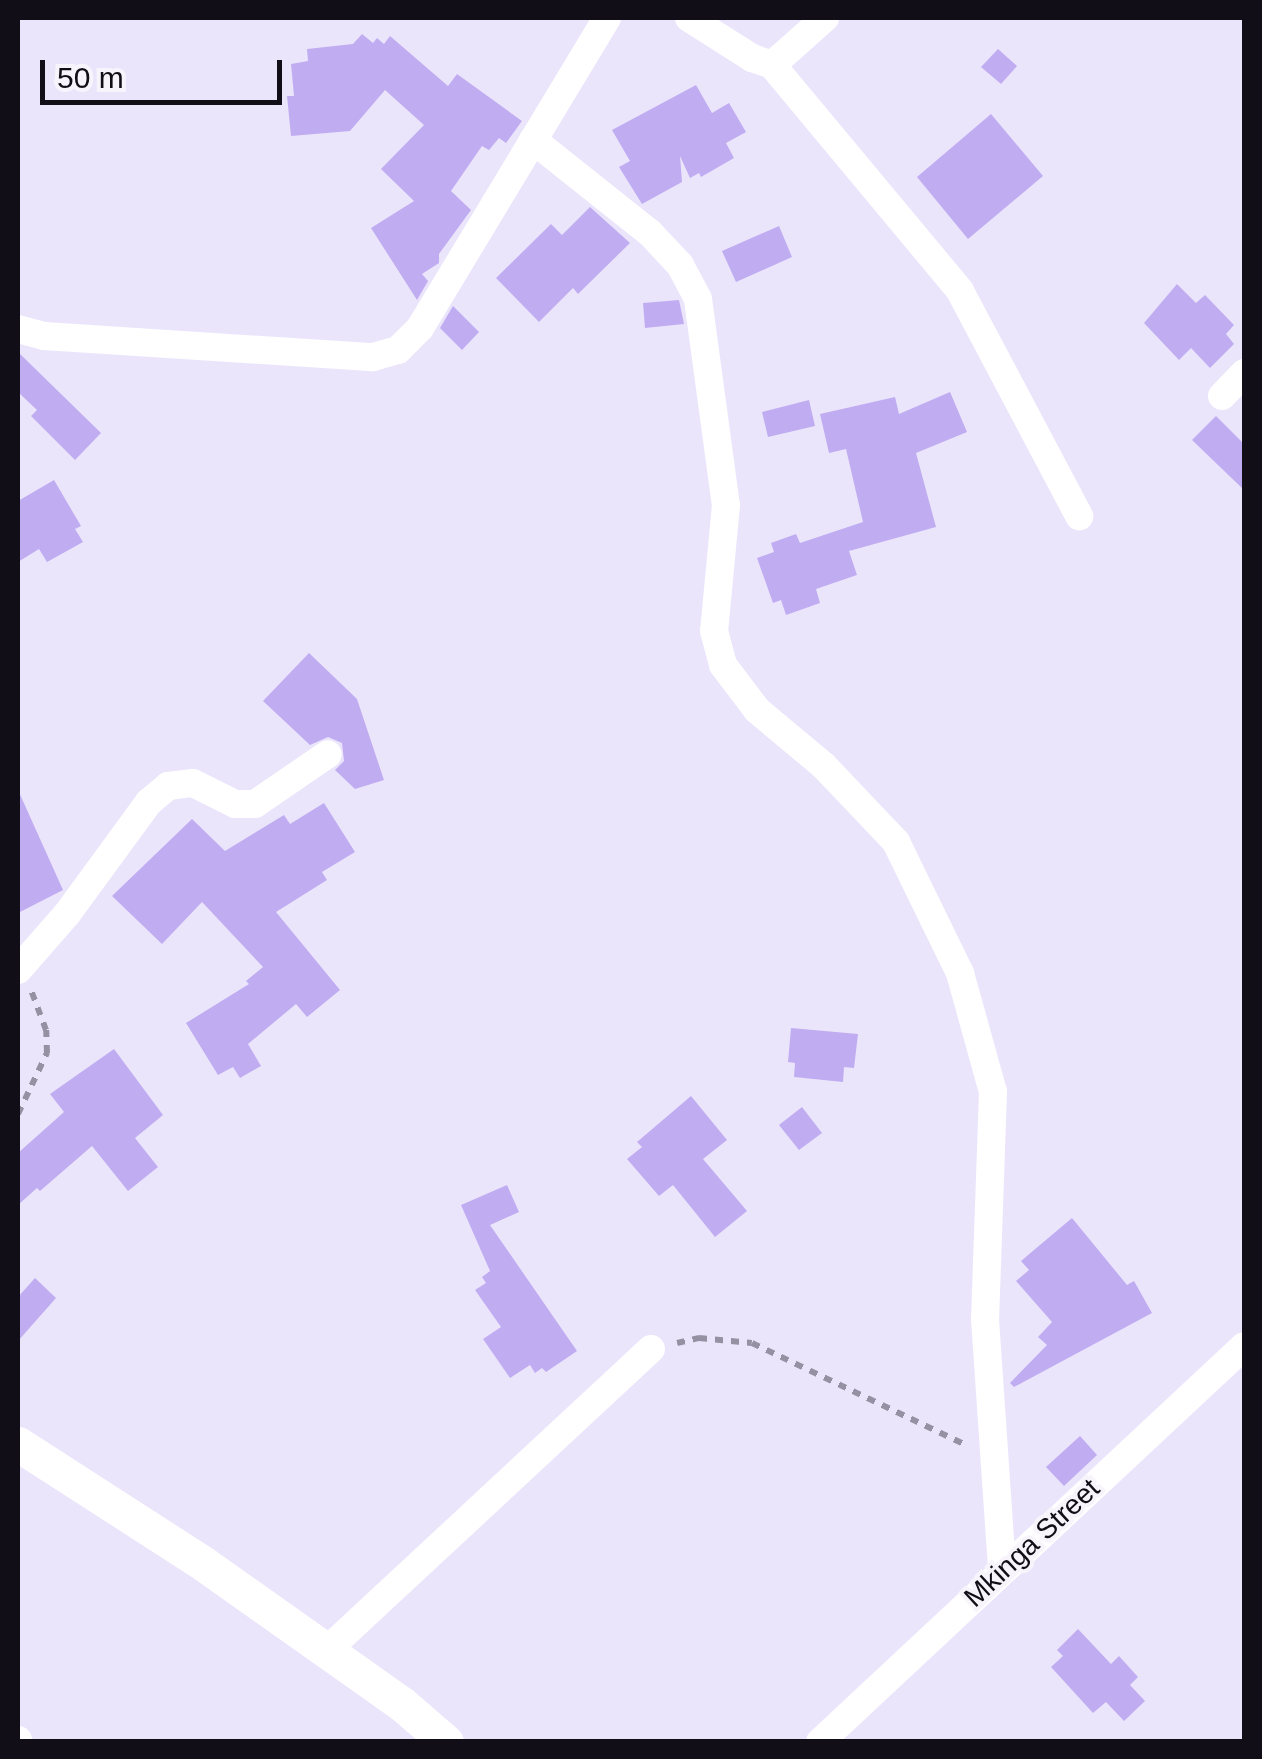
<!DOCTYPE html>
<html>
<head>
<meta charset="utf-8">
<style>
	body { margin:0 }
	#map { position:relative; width:1262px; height:1759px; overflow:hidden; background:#ebe5fc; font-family:Helvetica,sans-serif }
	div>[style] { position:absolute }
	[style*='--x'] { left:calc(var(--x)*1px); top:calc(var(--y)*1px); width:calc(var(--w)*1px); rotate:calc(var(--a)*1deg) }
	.building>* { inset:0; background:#c0acf1 }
	.path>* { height:6px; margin-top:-3px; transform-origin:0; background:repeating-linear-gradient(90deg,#9591a2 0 8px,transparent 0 16px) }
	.minor>* { height:28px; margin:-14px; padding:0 14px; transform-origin:14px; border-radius:14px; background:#fff }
	.tertiary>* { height:35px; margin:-17.5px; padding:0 17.5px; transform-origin:17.5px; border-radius:17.5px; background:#fff }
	span { translate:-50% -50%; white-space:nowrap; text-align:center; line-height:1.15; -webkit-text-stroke:8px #f7f5fb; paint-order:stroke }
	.street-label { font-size:28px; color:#110e17 }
	.frame { position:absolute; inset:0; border:20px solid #110e17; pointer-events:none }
	.scale { position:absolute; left:40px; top:60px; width:242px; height:45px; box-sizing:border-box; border:5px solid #110e17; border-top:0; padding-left:12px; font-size:30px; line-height:35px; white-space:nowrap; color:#110e17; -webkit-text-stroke:8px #f7f5fb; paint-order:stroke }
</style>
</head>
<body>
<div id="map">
	<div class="building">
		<div style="clip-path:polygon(362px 34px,373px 43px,377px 38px,384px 44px,390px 36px,448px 86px,457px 74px,522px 121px,506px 143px,499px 138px,489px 150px,482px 146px,451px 191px,471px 210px,439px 254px,439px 263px,422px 274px,428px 281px,417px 300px,371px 228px,414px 201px,381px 169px,424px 125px,385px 90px,350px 131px,291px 136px,287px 96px,294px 96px,291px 64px,308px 61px,307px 49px,353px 44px)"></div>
		<div style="clip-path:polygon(998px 49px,1017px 66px,1001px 84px,981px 67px)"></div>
		<div style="clip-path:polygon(696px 85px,712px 113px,729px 103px,746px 132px,726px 143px,734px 158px,701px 177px,699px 173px,690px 178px,680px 156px,682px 182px,642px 204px,619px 167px,630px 161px,612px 130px)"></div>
		<div style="clip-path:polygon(991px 114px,1043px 176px,968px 239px,917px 177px)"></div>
		<div style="clip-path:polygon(590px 207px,630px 243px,578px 294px,573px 288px,539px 322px,496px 278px,551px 224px,562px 235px)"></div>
		<div style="clip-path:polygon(779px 226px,792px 257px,736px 282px,722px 251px)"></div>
		<div style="clip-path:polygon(1177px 284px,1196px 303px,1205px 295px,1234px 325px,1226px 334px,1234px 344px,1210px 368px,1191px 348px,1179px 360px,1144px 323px)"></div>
		<div style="clip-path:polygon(679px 300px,684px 324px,645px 328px,643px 303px)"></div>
		<div style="clip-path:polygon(453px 306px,479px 332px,462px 350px,440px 328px)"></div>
		<div style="clip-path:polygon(18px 352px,101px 433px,75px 460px,31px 416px,37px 410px,18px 392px)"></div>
		<div style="clip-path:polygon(950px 392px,967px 432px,916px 453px,936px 527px,849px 551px,857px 575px,816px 589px,820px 603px,786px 615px,781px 600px,773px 603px,757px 558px,774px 552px,771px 543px,796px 534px,800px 543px,863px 522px,846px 449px,829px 453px,820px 414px,895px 397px,899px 414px)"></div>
		<div style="clip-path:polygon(809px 400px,815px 426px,768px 437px,762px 412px)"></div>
		<div style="clip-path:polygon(1216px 416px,1244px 444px,1244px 490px,1192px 440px)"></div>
		<div style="clip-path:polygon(54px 480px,81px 526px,75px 529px,83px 542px,47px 562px,39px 549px,18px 562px,18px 501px)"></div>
		<div style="clip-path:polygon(309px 653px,357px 699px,384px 780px,355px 789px,335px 770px,344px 761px,342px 743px,328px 737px,310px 745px,263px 701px)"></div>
		<div style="clip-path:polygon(18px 790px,63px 890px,18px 913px)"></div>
		<div style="clip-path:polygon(324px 803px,355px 852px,322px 872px,327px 880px,276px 912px,340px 990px,307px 1017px,296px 1004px,248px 1044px,261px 1066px,240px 1078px,233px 1067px,218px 1075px,186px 1023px,249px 984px,246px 981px,263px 967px,202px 902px,162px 944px,112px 896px,192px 819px,225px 851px,284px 815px,290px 824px)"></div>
		<div style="clip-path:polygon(791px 1028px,858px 1034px,854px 1068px,844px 1067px,843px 1082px,794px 1077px,795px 1063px,788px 1062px)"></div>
		<div style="clip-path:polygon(114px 1049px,163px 1115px,135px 1138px,158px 1167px,128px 1191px,92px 1146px,40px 1191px,37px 1188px,18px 1205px,18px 1153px,64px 1112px,50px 1094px)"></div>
		<div style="clip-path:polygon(691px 1096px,727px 1140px,703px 1159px,747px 1211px,715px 1237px,673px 1185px,659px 1196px,627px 1159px,642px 1147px,637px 1142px)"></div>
		<div style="clip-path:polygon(802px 1107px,822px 1133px,799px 1150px,779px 1125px)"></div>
		<div style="clip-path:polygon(507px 1185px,519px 1212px,490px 1225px,577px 1351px,546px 1372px,542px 1368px,535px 1373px,530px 1365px,510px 1378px,483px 1339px,501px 1327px,475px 1290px,486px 1283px,482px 1277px,490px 1271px,461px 1205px)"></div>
		<div style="clip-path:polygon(1072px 1218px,1127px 1285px,1134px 1281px,1152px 1313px,1014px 1387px,1010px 1383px,1047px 1345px,1038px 1337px,1052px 1322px,1016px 1281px,1029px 1270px,1021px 1261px)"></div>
		<div style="clip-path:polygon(35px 1278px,56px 1298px,18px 1341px,18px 1297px)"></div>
		<div style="clip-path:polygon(1080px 1436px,1097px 1455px,1064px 1486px,1046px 1467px)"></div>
		<div style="clip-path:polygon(1078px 1629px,1111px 1664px,1119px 1656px,1138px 1677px,1130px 1685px,1145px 1701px,1124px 1721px,1106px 1702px,1093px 1713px,1051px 1667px,1063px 1656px,1057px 1650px)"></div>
	</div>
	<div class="path">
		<div style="--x:18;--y:1114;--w:68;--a:-64.6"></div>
		<div style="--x:47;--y:1053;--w:23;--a:-92"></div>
		<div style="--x:46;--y:1030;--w:43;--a:-110.6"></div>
		<div style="--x:677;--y:1343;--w:23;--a:-13"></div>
		<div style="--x:699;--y:1338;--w:53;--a:5.4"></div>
		<div style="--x:752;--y:1343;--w:237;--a:25.5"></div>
	</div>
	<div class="minor">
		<div style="--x:689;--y:18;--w:75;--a:32.4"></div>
		<div style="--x:752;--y:58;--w:21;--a:19"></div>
		<div style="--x:772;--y:65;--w:71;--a:-41.6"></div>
		<div style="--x:772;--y:65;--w:294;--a:50.2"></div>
		<div style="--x:960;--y:291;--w:255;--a:62.1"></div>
		<div style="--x:533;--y:140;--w:149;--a:38.5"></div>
		<div style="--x:650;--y:233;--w:44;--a:46.8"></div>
		<div style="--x:680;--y:265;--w:38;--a:62"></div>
		<div style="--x:698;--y:299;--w:208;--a:82.3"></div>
		<div style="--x:726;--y:505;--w:127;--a:95.4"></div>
		<div style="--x:714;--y:631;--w:35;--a:75"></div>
		<div style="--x:723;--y:665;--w:56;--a:52.9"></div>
		<div style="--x:757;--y:710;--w:87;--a:39.9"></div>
		<div style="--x:824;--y:766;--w:105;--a:46.5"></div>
		<div style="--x:896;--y:842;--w:146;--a:64"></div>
		<div style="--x:960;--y:973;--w:123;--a:74.5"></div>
		<div style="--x:993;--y:1092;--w:227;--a:92"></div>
		<div style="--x:985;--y:1319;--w:253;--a:86.1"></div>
		<div style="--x:18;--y:329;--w:27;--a:15"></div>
		<div style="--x:44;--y:336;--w:330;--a:3.7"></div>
		<div style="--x:373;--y:357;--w:26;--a:-16"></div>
		<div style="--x:398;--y:350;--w:31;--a:-45"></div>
		<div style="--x:420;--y:328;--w:362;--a:-58.9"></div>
		<div style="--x:1222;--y:396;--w:32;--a:-46"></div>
		<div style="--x:18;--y:970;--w:74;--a:-48.8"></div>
		<div style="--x:67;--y:914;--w:139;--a:-53.8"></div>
		<div style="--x:149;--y:802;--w:25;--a:-40"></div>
		<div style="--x:168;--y:786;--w:25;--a:-7"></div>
		<div style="--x:193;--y:783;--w:47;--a:26.6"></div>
		<div style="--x:235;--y:804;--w:20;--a:0"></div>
		<div style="--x:255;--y:804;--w:88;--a:-34.4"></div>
		<div style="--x:325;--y:1652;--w:445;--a:-42.9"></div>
		<div style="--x:18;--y:1740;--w:2;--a:90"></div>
		<div style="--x:820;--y:1742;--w:580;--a:-43.04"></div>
	</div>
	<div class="tertiary">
		<div style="--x:18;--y:1444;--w:221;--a:32.8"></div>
		<div style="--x:204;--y:1564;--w:242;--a:35.3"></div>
		<div style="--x:402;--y:1704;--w:58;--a:40.8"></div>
	</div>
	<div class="street-label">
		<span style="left:1032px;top:1543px;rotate:-43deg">Mkinga Street</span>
	</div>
	<div class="frame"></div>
	<div class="scale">50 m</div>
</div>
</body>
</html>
